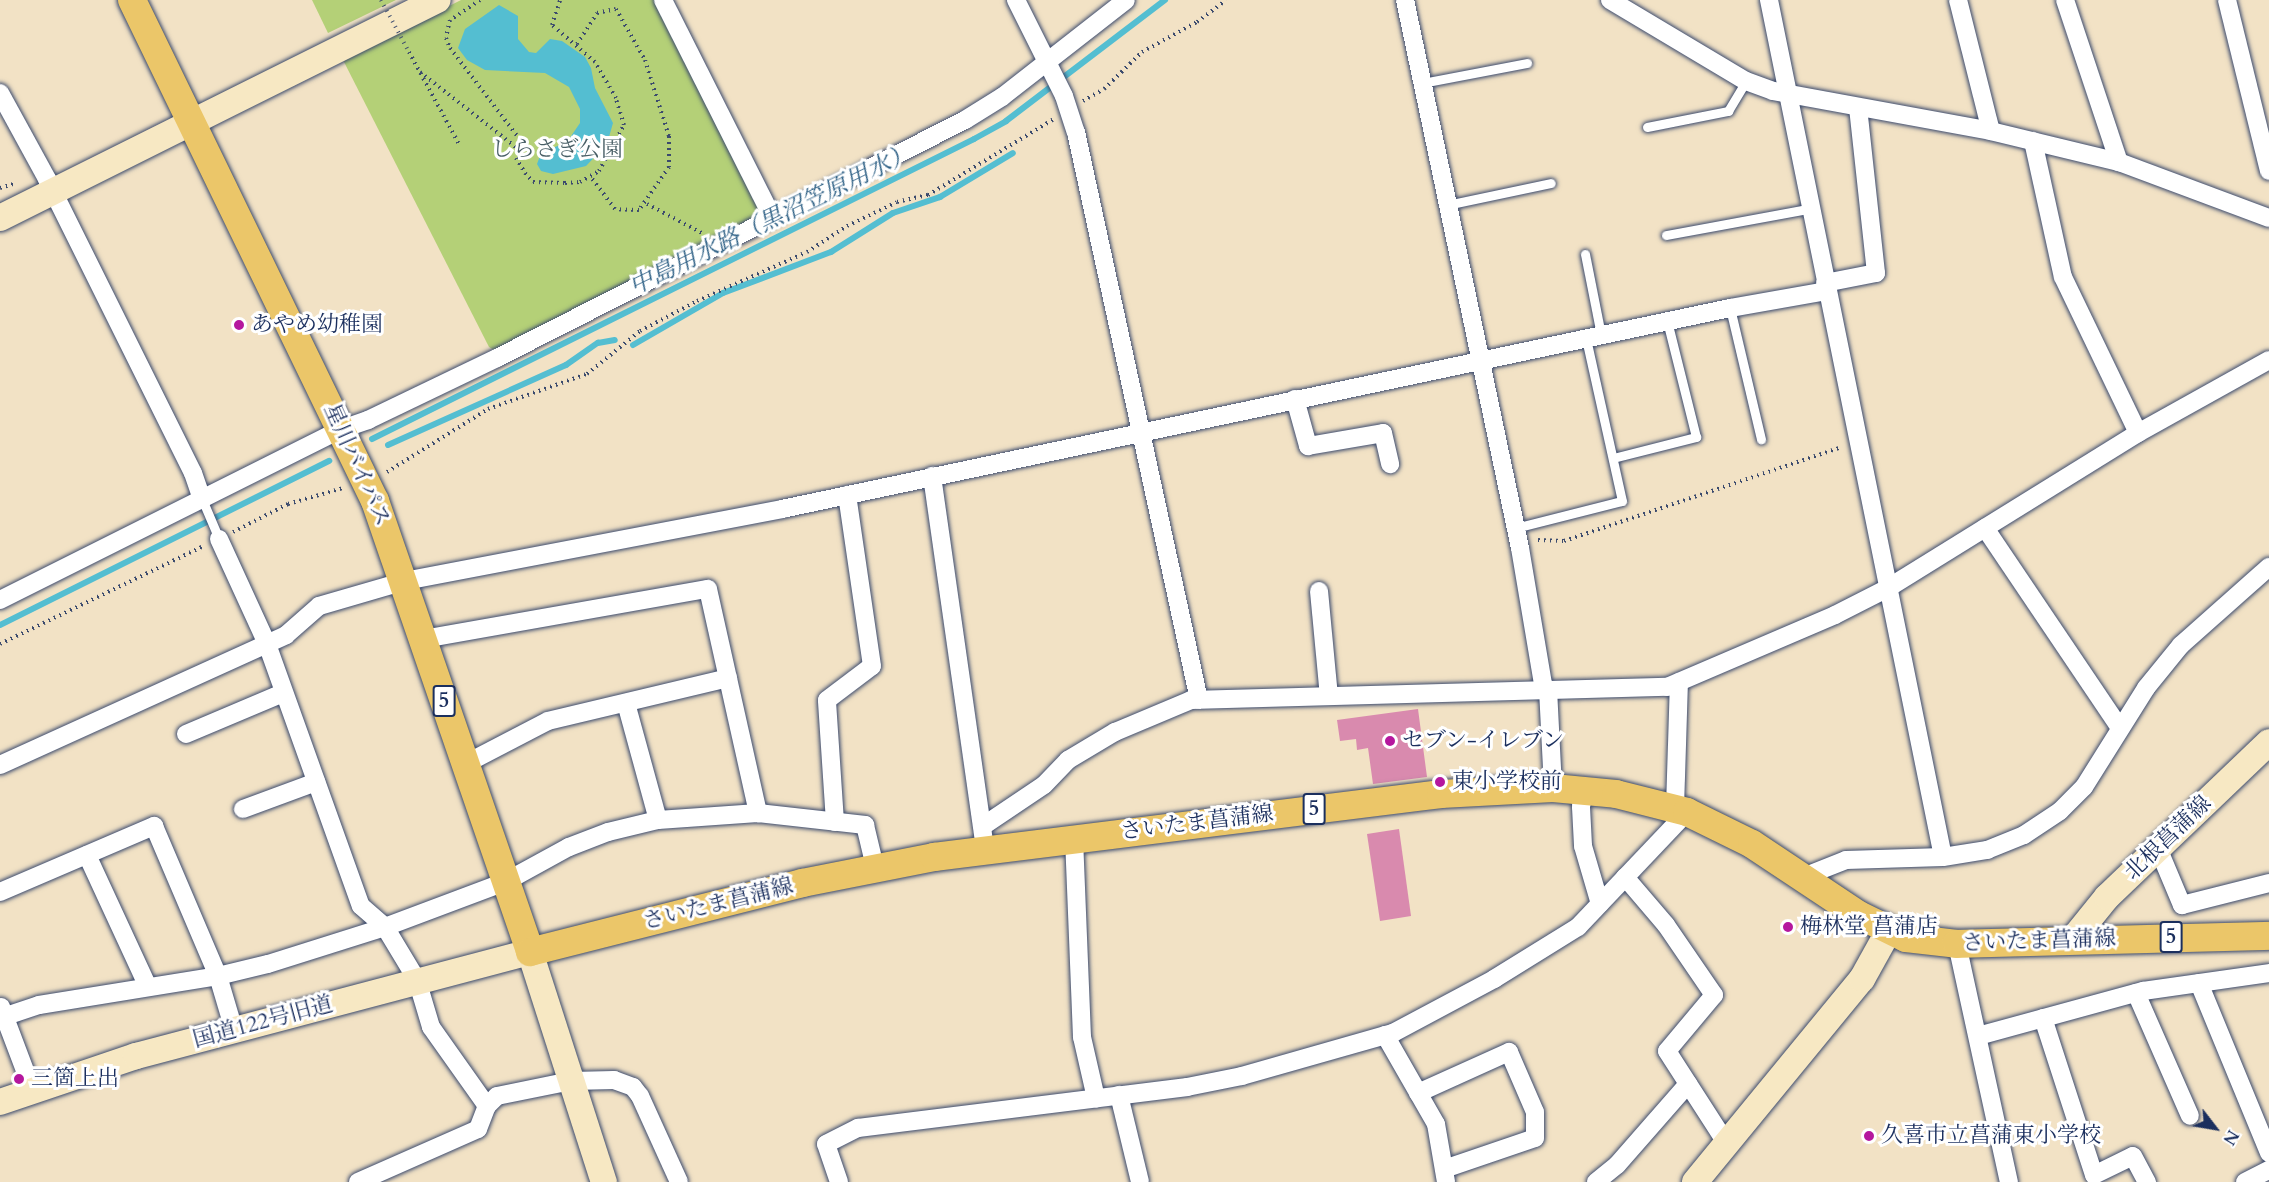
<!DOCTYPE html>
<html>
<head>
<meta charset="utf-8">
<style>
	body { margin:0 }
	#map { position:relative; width:2269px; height:1182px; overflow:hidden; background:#f2e2c5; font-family:Cardo,"Noto Serif JP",serif }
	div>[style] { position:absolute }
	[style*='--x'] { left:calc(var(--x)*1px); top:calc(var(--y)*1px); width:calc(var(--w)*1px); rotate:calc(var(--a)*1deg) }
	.green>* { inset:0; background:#b4d077 }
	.water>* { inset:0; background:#54bed1 }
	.stream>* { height:6px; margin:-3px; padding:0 3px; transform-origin:3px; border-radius:3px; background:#54bed1 }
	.building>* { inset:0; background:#d98aae }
	.path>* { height:4px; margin-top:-2px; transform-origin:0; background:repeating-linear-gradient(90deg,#3b4a6d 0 1.5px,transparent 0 6px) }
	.roads { filter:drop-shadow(0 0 2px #3b4a6d) drop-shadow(0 0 2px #3b4a6d) }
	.lane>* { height:9px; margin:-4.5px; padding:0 4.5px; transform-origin:4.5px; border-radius:4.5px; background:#fff }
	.street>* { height:18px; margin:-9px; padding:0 9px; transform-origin:9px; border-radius:9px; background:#fff }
	.secondary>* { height:26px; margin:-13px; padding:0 13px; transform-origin:13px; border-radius:13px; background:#f7e8c3 }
	.primary>* { height:28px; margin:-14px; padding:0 14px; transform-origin:14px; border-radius:14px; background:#ebc669 }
	.path-bridge>* { height:4px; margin-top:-2px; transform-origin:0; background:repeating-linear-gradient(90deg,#3b4a6d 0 1.5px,transparent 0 6px) }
	.dots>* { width:16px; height:16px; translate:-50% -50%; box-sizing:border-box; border:3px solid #fff; border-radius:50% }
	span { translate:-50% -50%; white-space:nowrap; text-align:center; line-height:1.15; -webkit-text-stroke:6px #fff; paint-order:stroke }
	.shield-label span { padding:2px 4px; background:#fff; border:2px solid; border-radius:4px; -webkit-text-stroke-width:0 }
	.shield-label { font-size:21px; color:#1b2f5e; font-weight:700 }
	.park-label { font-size:22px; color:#495f66 }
	.poi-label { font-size:22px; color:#1b2f5e }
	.left { translate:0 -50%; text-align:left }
	.street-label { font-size:22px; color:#1b2f5e }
	.water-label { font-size:24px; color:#2f6186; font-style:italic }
	.north { position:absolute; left:2185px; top:1098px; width:60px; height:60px; -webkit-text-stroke:4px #fff; paint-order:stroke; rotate:121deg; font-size:16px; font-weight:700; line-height:24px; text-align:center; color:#1b2f5e }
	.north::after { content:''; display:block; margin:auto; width:21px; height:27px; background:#1b2f5e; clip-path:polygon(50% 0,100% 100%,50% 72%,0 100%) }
</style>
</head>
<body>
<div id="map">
	<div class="green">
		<div style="clip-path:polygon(312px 0,396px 0,328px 33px)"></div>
		<div style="clip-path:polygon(461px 0,656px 0,759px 210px,756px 216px,494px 350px,489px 347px,343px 60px)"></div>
	</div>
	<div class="water">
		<div style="clip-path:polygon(499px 5px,518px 16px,518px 39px,529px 52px,536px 53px,550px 39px,562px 41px,585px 57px,591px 68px,595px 88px,613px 123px,607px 144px,586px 166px,553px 174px,541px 171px,537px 164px,541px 153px,567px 142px,580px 123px,580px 109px,569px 87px,545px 73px,485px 70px,467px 60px,458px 48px,465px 29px)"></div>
	</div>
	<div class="stream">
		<div style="--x:633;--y:345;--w:104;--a:-30"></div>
		<div style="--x:723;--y:293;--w:116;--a:-20.8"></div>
		<div style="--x:831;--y:252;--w:73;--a:-32.2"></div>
		<div style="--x:893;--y:213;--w:50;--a:-18.8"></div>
		<div style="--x:940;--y:197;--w:85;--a:-31.1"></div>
		<div style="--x:372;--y:439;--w:673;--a:-26.49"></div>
		<div style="--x:974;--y:139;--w:37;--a:-29"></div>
		<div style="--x:1006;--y:121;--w:200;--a:-37.3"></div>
		<div style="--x:388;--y:445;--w:195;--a:-24.2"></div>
		<div style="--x:566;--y:365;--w:39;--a:-35"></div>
		<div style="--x:598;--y:343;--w:17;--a:-10"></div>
		<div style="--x:0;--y:625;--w:368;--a:-26.5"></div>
	</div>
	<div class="building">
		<div style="clip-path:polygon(1418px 709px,1427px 777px,1373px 784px,1368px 748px,1357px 750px,1356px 739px,1340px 741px,1337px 720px)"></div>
		<div style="clip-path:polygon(1399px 829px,1411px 916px,1380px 921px,1367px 834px)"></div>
	</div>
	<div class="path">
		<div style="--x:480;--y:0;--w:36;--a:146"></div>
		<div style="--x:450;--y:20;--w:18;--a:103"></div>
		<div style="--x:446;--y:38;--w:11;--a:68"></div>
		<div style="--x:450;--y:48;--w:117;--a:52.6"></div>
		<div style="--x:521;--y:141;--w:18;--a:106"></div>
		<div style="--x:516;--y:158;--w:17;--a:59"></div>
		<div style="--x:525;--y:173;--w:12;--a:48"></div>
		<div style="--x:533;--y:182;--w:32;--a:2"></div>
		<div style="--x:565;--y:183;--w:15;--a:-4"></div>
		<div style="--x:580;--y:182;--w:22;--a:-30"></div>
		<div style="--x:599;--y:171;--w:52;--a:-61.5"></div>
		<div style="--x:624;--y:125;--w:28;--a:-107"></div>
		<div style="--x:616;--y:98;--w:42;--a:-120.3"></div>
		<div style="--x:595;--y:62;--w:57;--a:-139.3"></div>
		<div style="--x:552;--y:25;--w:26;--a:-72"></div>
		<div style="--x:577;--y:44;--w:37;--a:-57"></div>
		<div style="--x:597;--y:13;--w:19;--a:-12"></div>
		<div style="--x:616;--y:9;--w:59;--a:60.4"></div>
		<div style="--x:645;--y:60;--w:80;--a:72.5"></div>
		<div style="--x:669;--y:136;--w:31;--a:90"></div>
		<div style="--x:669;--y:167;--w:52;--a:124.9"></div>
		<div style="--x:639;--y:210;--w:24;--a:-178"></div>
		<div style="--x:615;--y:209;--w:41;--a:-127.1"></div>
		<div style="--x:409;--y:52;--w:105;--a:61.5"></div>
		<div style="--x:420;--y:72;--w:123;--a:38.1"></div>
		<div style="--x:1083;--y:101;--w:24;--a:-30"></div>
		<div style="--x:1104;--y:89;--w:53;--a:-44.2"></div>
		<div style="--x:1142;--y:52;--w:63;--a:-28.6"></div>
		<div style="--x:1197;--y:22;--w:36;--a:-37"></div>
		<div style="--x:0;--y:188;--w:14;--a:-17"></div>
		<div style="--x:647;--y:204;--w:62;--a:27.8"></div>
		<div style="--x:387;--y:472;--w:119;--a:-32"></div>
		<div style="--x:488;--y:409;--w:105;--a:-19.5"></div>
		<div style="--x:587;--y:374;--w:68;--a:-39.1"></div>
		<div style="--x:640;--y:331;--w:64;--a:-27.8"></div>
		<div style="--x:697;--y:301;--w:120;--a:-24"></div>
		<div style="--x:807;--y:252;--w:48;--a:-33"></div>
		<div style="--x:847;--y:226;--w:55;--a:-25.6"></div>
		<div style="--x:897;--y:202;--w:32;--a:-13"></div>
		<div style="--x:928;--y:195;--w:147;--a:-31.1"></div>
		<div style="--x:233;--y:532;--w:62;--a:-27"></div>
		<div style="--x:288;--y:504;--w:57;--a:-16.2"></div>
		<div style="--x:1538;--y:540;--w:26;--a:2"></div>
		<div style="--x:1564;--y:541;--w:293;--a:-18.7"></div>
		<div style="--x:0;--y:644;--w:224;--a:-25.7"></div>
	</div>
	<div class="roads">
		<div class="lane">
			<div style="--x:1422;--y:83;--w:107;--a:-10.8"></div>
			<div style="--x:1647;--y:127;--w:83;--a:-11.2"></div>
			<div style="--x:1728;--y:111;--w:35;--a:-59"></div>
			<div style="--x:1447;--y:205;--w:106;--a:-11.9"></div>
			<div style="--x:1666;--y:235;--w:149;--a:-10.4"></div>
			<div style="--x:1585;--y:254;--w:83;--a:78.8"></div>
			<div style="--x:1730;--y:308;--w:135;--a:76.7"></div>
			<div style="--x:1613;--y:458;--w:86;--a:-14.2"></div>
			<div style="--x:1696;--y:437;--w:120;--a:-104"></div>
			<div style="--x:202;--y:499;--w:43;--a:67"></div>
			<div style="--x:1515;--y:528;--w:110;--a:-14.2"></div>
			<div style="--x:1622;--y:501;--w:167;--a:-102.5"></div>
		</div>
		<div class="street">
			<div style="--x:663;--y:0;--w:243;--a:63.3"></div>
			<div style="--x:1016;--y:0;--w:107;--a:63.4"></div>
			<div style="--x:1064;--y:96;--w:38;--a:72"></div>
			<div style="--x:1076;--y:132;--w:581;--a:77.78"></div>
			<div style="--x:1405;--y:0;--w:560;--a:78.15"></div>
			<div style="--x:1520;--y:548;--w:144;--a:80.4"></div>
			<div style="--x:1610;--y:0;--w:158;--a:30.8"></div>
			<div style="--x:1746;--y:81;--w:29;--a:20"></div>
			<div style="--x:1773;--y:91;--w:222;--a:10.4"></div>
			<div style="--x:1991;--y:131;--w:132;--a:13.6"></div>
			<div style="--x:2119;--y:162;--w:160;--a:20.5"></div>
			<div style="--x:1769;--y:0;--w:874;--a:78.52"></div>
			<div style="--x:1958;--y:0;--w:135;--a:75.9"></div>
			<div style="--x:2065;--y:0;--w:171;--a:71.6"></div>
			<div style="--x:2227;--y:0;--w:176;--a:76.2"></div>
			<div style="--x:0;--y:93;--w:98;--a:61.3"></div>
			<div style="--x:47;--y:179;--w:328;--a:63.6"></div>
			<div style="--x:193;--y:473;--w:28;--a:71"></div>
			<div style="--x:2033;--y:141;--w:139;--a:77.6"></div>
			<div style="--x:2063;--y:277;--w:173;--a:64.3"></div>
			<div style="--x:1825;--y:283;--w:52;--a:-11.1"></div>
			<div style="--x:1876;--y:273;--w:166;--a:-96.2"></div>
			<div style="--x:1295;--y:399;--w:49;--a:74.5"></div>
			<div style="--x:1308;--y:446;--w:76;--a:-9.8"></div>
			<div style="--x:1383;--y:433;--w:32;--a:77"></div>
			<div style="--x:932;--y:476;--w:364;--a:81.9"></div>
			<div style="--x:1985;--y:528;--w:241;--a:56"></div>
			<div style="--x:219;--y:539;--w:115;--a:65.4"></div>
			<div style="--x:267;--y:644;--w:278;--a:70.3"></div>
			<div style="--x:361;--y:906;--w:32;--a:41"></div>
			<div style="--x:385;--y:927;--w:62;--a:58.9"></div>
			<div style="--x:417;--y:980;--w:49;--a:73.4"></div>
			<div style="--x:431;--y:1027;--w:97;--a:54.7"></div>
			<div style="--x:1319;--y:591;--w:105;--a:84.6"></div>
			<div style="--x:0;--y:600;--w:382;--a:-26.6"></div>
			<div style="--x:342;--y:429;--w:28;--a:-19"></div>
			<div style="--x:368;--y:420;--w:143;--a:-25.7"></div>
			<div style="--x:497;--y:358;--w:525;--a:-26.96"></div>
			<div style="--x:965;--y:120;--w:44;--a:-31.9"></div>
			<div style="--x:1002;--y:97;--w:157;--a:-38"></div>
			<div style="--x:423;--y:639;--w:289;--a:-10"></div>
			<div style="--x:708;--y:589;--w:230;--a:77.4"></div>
			<div style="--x:1548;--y:689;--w:99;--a:87.1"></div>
			<div style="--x:626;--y:703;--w:121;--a:74.7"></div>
			<div style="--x:186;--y:734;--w:105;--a:-22.9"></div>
			<div style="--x:465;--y:764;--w:93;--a:-27.4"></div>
			<div style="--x:548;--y:721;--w:185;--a:-13.4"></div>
			<div style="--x:0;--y:765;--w:314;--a:-24.4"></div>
			<div style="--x:286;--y:635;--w:44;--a:-41.3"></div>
			<div style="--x:319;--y:606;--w:90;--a:-16.2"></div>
			<div style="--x:405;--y:581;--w:384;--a:-10.8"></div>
			<div style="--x:782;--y:509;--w:969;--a:-11.97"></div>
			<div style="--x:1730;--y:308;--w:97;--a:-10"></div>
			<div style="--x:1585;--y:789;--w:18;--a:103"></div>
			<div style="--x:1581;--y:807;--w:39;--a:87"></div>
			<div style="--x:1583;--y:846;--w:60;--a:73.7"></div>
			<div style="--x:1675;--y:808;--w:126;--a:-88.2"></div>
			<div style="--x:243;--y:809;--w:78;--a:-20.3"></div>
			<div style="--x:835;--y:822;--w:122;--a:-93.8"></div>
			<div style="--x:827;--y:700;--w:56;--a:-37.1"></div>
			<div style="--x:872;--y:666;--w:173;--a:-98.3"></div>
			<div style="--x:983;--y:826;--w:73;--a:-33.9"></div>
			<div style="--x:1044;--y:785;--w:35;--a:-46"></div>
			<div style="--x:1068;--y:760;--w:55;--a:-30.8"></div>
			<div style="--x:1115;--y:732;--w:82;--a:-22.8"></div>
			<div style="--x:1191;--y:700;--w:476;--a:-1.6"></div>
			<div style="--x:1667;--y:687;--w:183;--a:-23.2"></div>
			<div style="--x:1835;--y:615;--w:59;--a:-27"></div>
			<div style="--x:1888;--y:588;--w:294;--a:-31.8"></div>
			<div style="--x:2138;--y:433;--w:150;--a:-29.1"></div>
			<div style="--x:1074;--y:838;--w:199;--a:87.7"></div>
			<div style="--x:1082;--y:1037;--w:63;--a:77.1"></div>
			<div style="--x:2158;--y:848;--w:62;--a:67.2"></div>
			<div style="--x:2182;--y:905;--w:90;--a:-14.2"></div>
			<div style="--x:87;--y:855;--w:143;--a:65.2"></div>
			<div style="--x:1625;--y:877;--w:63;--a:49.5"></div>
			<div style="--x:1666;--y:925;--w:85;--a:55.6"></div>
			<div style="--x:1714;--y:995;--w:73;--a:130"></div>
			<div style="--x:1667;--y:1051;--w:111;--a:57.2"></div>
			<div style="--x:1803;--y:877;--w:46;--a:-21.6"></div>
			<div style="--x:1846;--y:860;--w:97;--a:-1.8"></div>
			<div style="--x:1943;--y:857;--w:45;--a:-9"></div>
			<div style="--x:1987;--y:850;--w:40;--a:-22"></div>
			<div style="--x:2024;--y:835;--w:43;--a:-33.7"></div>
			<div style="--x:2060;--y:811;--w:34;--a:-45"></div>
			<div style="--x:2084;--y:787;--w:117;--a:-57.9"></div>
			<div style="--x:2146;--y:688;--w:55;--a:-50.9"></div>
			<div style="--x:2181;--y:645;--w:118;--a:-41.6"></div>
			<div style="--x:0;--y:892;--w:168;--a:-23.2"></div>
			<div style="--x:154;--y:826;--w:163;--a:66.9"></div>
			<div style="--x:218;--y:976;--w:56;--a:73.5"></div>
			<div style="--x:1957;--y:944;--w:244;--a:77.7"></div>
			<div style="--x:2199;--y:983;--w:184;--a:67.6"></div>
			<div style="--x:2136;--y:993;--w:134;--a:66.3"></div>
			<div style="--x:1;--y:1007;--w:88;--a:69.3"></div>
			<div style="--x:0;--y:1018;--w:41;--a:-18.4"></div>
			<div style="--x:39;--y:1005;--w:181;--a:-9.2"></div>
			<div style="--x:218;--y:976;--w:51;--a:-13.5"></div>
			<div style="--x:268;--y:964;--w:123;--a:-17.5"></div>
			<div style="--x:385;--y:927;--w:128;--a:-20.6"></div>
			<div style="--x:505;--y:882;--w:73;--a:-28.7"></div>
			<div style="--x:569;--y:847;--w:42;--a:-21"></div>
			<div style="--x:608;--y:832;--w:51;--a:-13.5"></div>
			<div style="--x:658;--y:820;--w:100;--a:-4"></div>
			<div style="--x:758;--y:813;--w:108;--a:6.4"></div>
			<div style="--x:865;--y:825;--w:43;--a:76.6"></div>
			<div style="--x:2043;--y:1018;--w:165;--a:72"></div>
			<div style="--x:2094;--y:1175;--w:43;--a:-26"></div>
			<div style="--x:2133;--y:1156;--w:30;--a:62"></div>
			<div style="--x:1385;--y:1035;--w:103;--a:60.2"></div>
			<div style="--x:1436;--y:1124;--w:59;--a:80.2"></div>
			<div style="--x:1978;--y:1036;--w:171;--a:-15.3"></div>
			<div style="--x:2143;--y:991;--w:127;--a:-8.1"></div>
			<div style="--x:1418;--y:1093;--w:100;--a:-24.3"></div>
			<div style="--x:1509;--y:1052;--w:65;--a:66.6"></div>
			<div style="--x:1535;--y:1112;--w:26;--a:90"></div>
			<div style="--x:1535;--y:1138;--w:96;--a:161.2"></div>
			<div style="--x:1119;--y:1095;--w:89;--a:76.4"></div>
			<div style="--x:358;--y:1182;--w:131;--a:-23.8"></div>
			<div style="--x:478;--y:1129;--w:25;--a:-69"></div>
			<div style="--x:487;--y:1106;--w:14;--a:-45"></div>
			<div style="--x:497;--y:1096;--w:76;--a:-11.5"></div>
			<div style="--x:571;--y:1081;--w:43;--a:-1.3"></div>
			<div style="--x:614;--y:1080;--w:20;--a:20"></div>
			<div style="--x:633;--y:1087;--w:11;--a:52"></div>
			<div style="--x:640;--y:1096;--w:94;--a:65.6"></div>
			<div style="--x:839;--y:1182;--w:40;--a:-108.9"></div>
			<div style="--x:826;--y:1144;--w:36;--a:-27"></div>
			<div style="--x:858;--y:1128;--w:332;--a:-7.1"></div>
			<div style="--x:1187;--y:1087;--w:56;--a:-11.3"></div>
			<div style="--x:1242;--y:1076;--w:157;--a:-15.9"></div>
			<div style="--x:1393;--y:1033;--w:115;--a:-28.1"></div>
			<div style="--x:1494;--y:979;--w:99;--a:-31.8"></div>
			<div style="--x:1578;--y:927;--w:158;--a:-46.5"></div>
			<div style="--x:1596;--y:1182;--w:27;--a:-39"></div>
			<div style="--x:1617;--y:1165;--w:108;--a:-48.8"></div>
			<div style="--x:2245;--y:1182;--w:27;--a:-27"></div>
		</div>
		<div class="secondary">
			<div style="--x:0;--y:218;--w:489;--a:-26.5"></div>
			<div style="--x:2073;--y:939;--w:54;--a:-51"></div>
			<div style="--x:2107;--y:897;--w:224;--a:-43.7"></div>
			<div style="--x:0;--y:1102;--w:144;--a:-18.7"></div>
			<div style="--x:136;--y:1056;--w:407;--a:-14.8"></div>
			<div style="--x:530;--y:952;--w:242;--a:72.2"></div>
			<div style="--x:1695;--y:1182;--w:263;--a:-50.6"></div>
			<div style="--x:1862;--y:979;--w:54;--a:-61"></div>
		</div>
		<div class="primary">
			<div style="--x:132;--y:0;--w:557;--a:64.13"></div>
			<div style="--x:375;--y:501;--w:477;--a:71"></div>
			<div style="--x:530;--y:952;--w:281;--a:-14.2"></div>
			<div style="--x:802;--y:883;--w:135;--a:-11.1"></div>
			<div style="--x:934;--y:857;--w:511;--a:-7.08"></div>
			<div style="--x:1441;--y:794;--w:112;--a:-3.1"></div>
			<div style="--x:1553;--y:788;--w:63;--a:5.4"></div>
			<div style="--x:1616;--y:794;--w:73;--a:14.2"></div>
			<div style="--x:1687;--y:812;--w:72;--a:26.2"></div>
			<div style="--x:1752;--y:844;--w:128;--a:33.6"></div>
			<div style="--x:1859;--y:915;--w:52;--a:26.1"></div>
			<div style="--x:1906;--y:938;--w:51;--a:6.7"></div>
			<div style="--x:1957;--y:944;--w:312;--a:-1.5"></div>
		</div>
	</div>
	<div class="path-bridge">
		<div style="--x:381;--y:0;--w:59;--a:61.7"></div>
	</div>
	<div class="dots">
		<div style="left:239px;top:325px;background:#b5179e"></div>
		<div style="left:1390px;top:741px;background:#b5179e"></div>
		<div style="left:1440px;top:782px;background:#b5179e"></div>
		<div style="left:1788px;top:927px;background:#b5179e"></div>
		<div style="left:19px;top:1079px;background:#b5179e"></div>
		<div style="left:1869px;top:1136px;background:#b5179e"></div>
	</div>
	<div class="shield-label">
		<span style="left:444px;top:701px">5</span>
		<span style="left:1314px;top:809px">5</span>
		<span style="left:2171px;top:937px">5</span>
	</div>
	<div class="park-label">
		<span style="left:557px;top:150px">しらさぎ公園</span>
	</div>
	<div class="poi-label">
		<span class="left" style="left:251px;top:325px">あやめ幼稚園</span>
		<span class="left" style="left:1402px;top:741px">セブン-イレブン</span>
		<span class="left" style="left:1452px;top:782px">東小学校前</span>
		<span class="left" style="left:1800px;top:927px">梅林堂 菖蒲店</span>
		<span class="left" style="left:31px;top:1079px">三箇上出</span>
		<span class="left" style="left:1881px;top:1136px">久喜市立菖蒲東小学校</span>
	</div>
	<div class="street-label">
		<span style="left:357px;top:465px;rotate:66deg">星川バイパス</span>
		<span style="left:1197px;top:823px;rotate:-7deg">さいたま菖蒲線</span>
		<span style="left:2168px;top:838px;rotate:-44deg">北根菖蒲線</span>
		<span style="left:718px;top:904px;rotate:-14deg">さいたま菖蒲線</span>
		<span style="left:2039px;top:941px;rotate:-2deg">さいたま菖蒲線</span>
		<span style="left:263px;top:1022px;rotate:-15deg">国道122号旧道</span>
	</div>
	<div class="water-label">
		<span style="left:771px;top:220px;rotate:-26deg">中島用水路（黒沼笠原用水）</span>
	</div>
	<div class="north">N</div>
</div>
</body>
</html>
